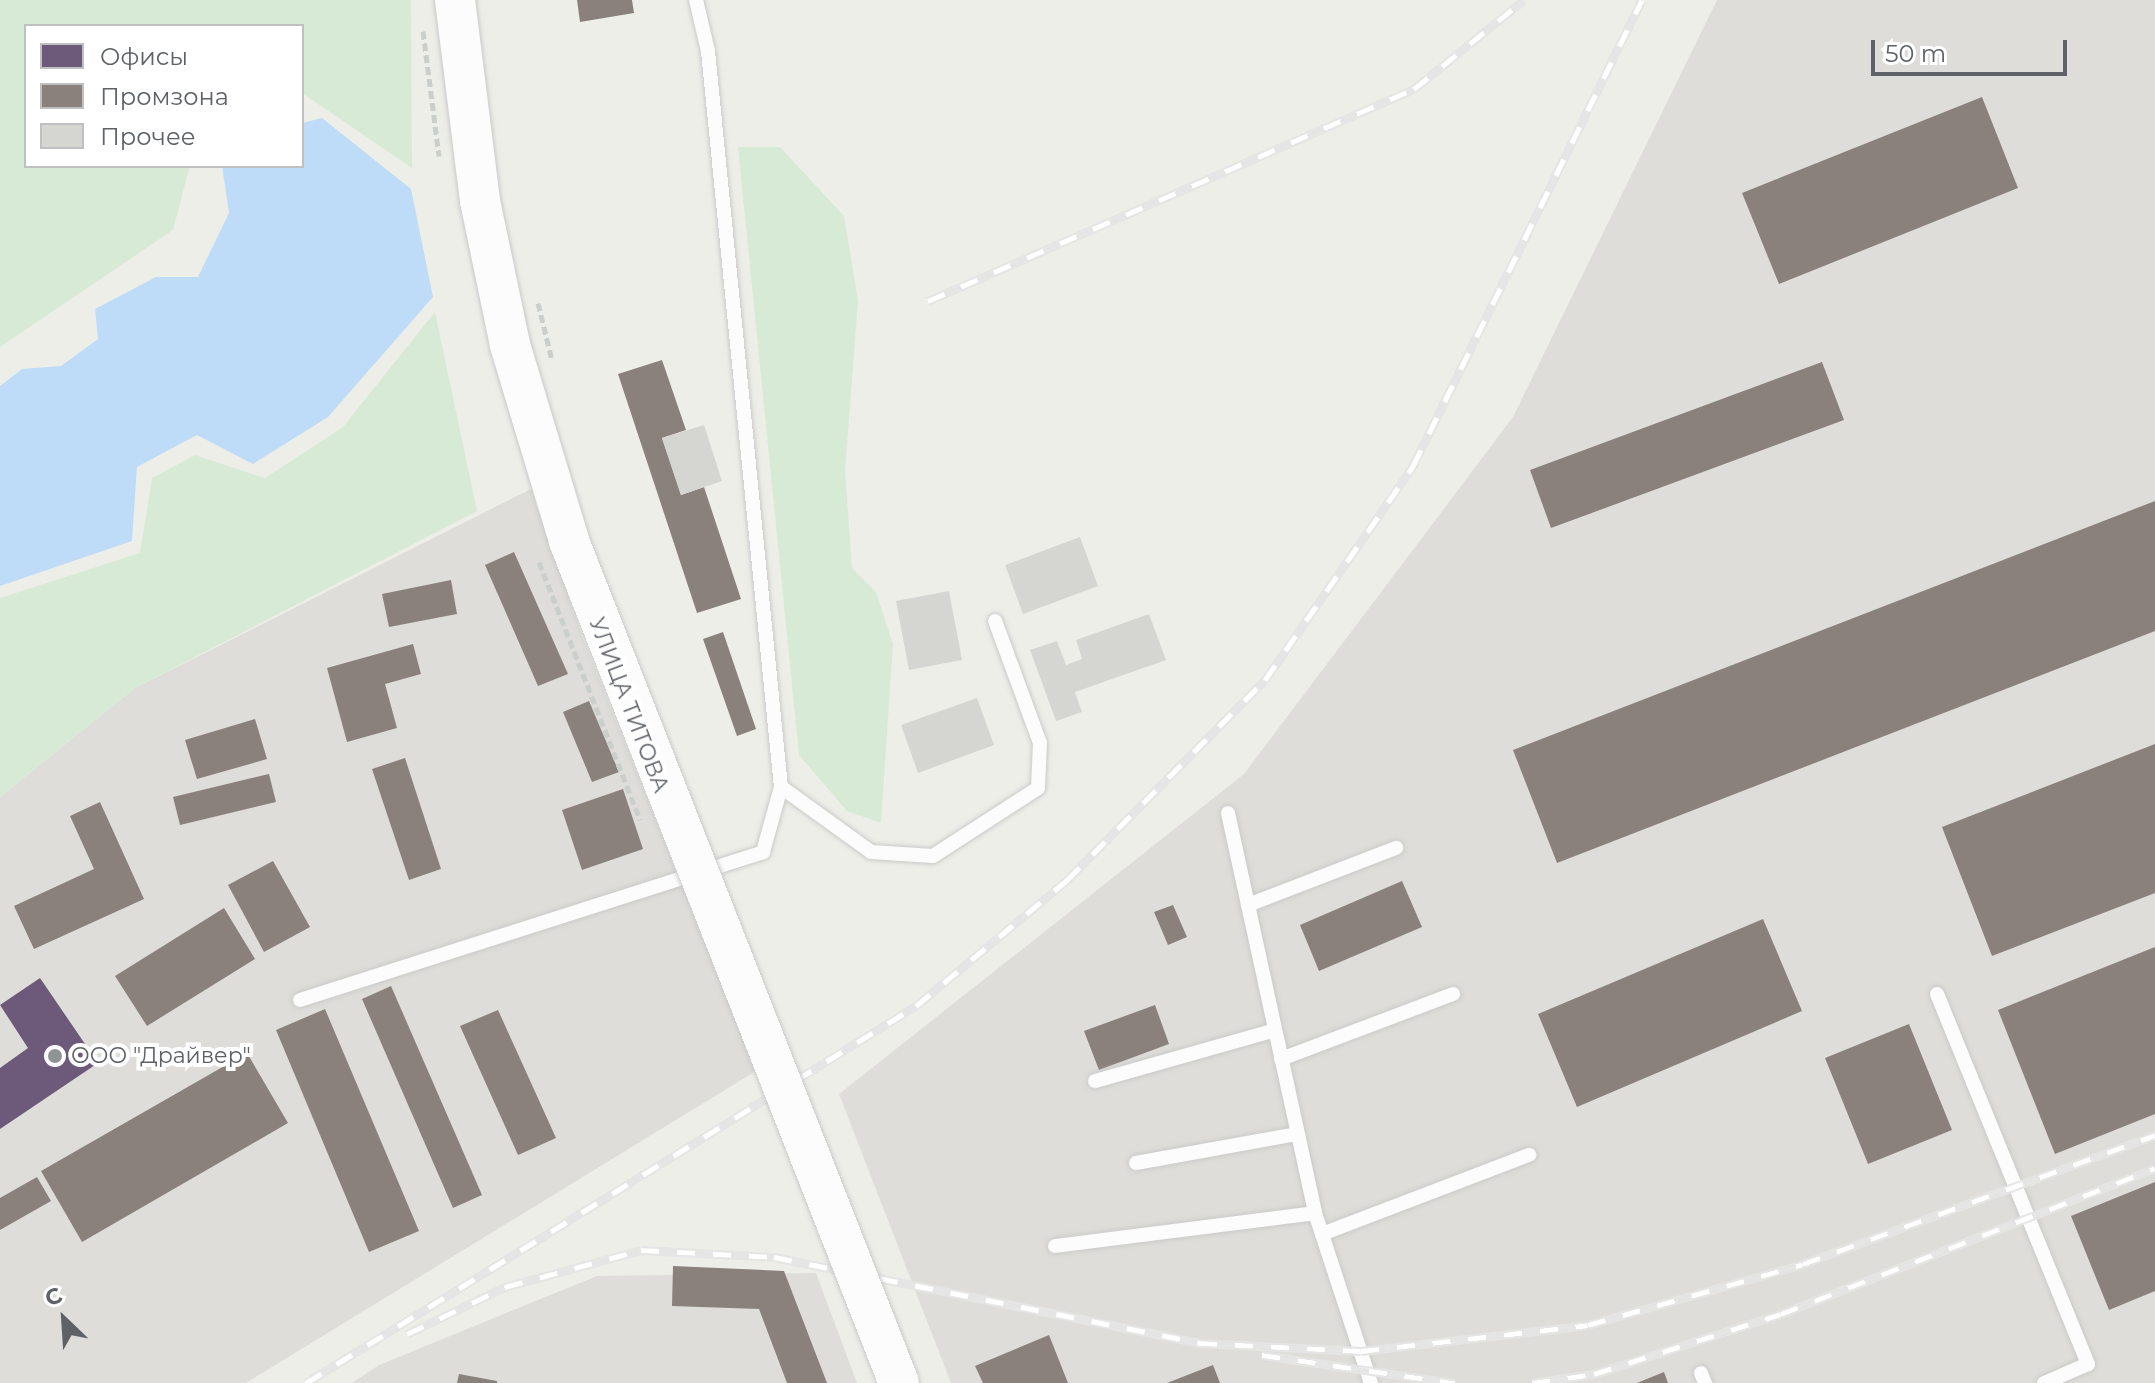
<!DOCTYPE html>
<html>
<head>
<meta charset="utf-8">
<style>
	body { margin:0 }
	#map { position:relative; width:2155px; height:1383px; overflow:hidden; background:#eeeee9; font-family:Montserrat,sans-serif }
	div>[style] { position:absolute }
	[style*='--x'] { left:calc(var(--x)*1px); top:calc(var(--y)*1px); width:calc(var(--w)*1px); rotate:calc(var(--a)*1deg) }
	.industrial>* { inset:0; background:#deddd9 }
	.green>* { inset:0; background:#d7ead6 }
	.water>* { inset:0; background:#bedcf8 }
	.offices>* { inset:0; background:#6d597a }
	.industry>* { inset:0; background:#8a817c }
	.building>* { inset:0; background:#d5d5d2 }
	.roads { filter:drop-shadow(0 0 2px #cacaca) drop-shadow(0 0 2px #cacaca) }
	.service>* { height:14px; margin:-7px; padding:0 7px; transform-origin:7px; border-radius:7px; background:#fcfcfc }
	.rail>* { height:9px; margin-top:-4.5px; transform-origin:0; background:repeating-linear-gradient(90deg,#fff 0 18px,#e4e5e4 0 36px); box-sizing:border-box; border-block:2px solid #e4e5e4 }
	.path-bridge>* { height:5px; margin-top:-2.5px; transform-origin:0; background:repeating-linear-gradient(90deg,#cacfcc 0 8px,transparent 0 12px) }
	.bridges { filter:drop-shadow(0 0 2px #c9caca) drop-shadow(0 0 2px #c9caca) }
	.secondary-bridge>* { height:40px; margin:-20px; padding:0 20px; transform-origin:20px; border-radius:20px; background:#fcfcfc }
	.dots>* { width:22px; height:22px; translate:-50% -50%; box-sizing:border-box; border:4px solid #fff; border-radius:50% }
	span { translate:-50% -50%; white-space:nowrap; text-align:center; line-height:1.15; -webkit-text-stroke:8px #fff; paint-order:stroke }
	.street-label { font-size:22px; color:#5e6267 }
	.poi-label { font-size:22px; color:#5e6267 }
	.left { translate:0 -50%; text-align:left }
	.legend { position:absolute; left:24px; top:24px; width:280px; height:144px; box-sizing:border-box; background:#fff; border:2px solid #bfc0c2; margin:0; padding:10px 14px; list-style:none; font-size:24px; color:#5e6267 }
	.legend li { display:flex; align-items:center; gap:16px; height:40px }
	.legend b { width:40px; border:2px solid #bfc0c2 }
	.north { position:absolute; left:24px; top:1279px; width:80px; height:80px; -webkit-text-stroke:6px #fff; paint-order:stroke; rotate:335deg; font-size:22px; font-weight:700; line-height:32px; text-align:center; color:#5e6267 }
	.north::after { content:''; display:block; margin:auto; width:28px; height:36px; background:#5e6267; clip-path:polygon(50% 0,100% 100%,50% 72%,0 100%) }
	.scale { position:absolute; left:1871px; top:40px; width:196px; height:36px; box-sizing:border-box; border:4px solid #5e6267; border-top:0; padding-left:10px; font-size:24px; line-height:28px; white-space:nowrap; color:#5e6267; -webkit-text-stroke:6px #fff; paint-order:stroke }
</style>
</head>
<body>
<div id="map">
	<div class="industrial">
		<div style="clip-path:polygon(1717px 0,2155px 0,2155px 1383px,951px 1383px,839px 1094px,1244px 774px,1513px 417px)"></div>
		<div style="clip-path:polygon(531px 489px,583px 639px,756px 1071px,246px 1383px,0 1383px,0 797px,135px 688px)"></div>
		<div style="clip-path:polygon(816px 1273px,857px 1383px,352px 1383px,379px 1365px,597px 1276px)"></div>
	</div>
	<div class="green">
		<div style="clip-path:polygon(0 0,411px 0,412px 168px,302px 93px,302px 26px,26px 26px,26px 166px,190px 166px,173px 230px,0 347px)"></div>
		<div style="clip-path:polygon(738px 147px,780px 147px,844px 216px,858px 301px,845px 471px,852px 568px,876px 592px,893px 644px,881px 823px,847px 811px,799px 755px)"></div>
		<div style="clip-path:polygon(435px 312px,477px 511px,135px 688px,0 797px,0 598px,140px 553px,152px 478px,195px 455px,265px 478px,343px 427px)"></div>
	</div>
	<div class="water">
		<div style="clip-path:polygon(322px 118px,411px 189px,433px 297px,328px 417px,253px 464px,197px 435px,137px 467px,132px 541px,0 586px,0 386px,22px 369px,61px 366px,98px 339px,95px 309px,156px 277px,198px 277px,229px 213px,222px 166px,302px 166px,302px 123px)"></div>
	</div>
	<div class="offices">
		<div style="clip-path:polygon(40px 978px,98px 1063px,0 1129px,0 1068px,28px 1048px,0 1005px)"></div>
	</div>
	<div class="industry">
		<div style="clip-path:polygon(577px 0,632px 0,634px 13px,580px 22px)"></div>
		<div style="clip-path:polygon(1982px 97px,2018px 188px,1779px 284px,1742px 193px)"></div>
		<div style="clip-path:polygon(662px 360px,686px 430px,662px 438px,681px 495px,704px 487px,741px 599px,697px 613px,618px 374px)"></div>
		<div style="clip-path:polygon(1822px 362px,1844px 420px,1551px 528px,1530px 470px)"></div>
		<div style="clip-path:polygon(2155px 501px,2155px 631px,1557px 863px,1513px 750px)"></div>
		<div style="clip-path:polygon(514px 552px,568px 674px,538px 686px,485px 565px)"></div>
		<div style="clip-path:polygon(451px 580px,457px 614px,389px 627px,382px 594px)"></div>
		<div style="clip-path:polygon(723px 632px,756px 729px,737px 736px,703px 639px)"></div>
		<div style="clip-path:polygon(413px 644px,421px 674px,385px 684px,397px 728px,347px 742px,327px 668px)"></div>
		<div style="clip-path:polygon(589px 701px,619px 772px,592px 782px,563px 712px)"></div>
		<div style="clip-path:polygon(255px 719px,267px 759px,197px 779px,185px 740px)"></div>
		<div style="clip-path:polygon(2155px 744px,2155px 893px,1992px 956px,1942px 827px)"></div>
		<div style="clip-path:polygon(405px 758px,441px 869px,409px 880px,372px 769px)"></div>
		<div style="clip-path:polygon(269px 774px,276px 802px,180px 825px,173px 797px)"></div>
		<div style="clip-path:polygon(623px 789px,643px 849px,582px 870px,562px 810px)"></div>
		<div style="clip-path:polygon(100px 802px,144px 899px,34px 949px,14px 906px,94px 869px,70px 816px)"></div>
		<div style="clip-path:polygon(273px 861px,310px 927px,264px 952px,228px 885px)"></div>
		<div style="clip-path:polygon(1402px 881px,1422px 927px,1319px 971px,1300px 925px)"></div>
		<div style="clip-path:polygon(1173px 905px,1187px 937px,1168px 945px,1154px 912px)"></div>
		<div style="clip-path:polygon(224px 908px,255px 959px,147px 1026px,115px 976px)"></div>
		<div style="clip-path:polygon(1763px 919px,1802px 1011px,1577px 1107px,1538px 1014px)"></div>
		<div style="clip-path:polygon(2155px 947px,2155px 1114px,2055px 1154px,1998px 1010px)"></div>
		<div style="clip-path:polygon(391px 986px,482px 1195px,453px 1208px,362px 999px)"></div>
		<div style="clip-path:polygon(1155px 1005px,1169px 1044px,1099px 1070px,1084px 1031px)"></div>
		<div style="clip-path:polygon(325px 1009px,419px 1231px,369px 1252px,276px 1030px)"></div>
		<div style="clip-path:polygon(498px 1010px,556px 1138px,518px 1155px,460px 1026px)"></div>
		<div style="clip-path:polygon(1909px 1024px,1952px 1130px,1868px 1164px,1825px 1058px)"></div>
		<div style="clip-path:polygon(247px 1053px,288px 1123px,82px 1242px,41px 1171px)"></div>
		<div style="clip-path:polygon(37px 1177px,51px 1201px,0 1230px,0 1198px)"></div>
		<div style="clip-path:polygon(2155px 1182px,2155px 1291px,2109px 1310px,2071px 1216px)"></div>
		<div style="clip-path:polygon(673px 1266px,784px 1271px,827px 1383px,787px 1383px,759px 1309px,672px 1306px)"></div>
		<div style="clip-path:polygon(1049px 1335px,1068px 1383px,983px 1383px,975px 1366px)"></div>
		<div style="clip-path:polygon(1213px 1365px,1220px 1383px,1167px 1383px)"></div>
		<div style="clip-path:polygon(1664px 1372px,1668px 1383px,1637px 1383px)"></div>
		<div style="clip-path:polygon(459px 1374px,497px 1381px,497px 1383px,457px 1383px)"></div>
	</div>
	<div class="building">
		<div style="clip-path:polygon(704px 425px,722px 481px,681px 495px,662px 438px)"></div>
		<div style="clip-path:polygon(1080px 537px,1098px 586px,1023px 614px,1005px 565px)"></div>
		<div style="clip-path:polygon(949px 591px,962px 660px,909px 670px,896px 601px)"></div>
		<div style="clip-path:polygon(1149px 614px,1166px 660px,1075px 692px,1082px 712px,1056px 721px,1030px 650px,1057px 641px,1066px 665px,1082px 659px,1076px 640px)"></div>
		<div style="clip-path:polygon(977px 698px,994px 745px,918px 773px,901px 725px)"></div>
	</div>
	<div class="roads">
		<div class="service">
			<div style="--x:696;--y:0;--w:52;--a:76.8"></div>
			<div style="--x:708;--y:51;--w:740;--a:84.34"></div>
			<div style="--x:781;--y:787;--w:111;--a:35.8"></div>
			<div style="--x:871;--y:852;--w:62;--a:3.7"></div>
			<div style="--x:933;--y:856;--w:125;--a:-32.9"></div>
			<div style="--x:1038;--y:788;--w:45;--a:-87.5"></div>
			<div style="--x:1040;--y:743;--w:130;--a:-110.2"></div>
			<div style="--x:1228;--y:813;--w:409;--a:77.7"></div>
			<div style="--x:1315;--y:1213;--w:179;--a:71.8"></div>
			<div style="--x:1248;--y:905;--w:159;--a:-21.1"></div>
			<div style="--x:1937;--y:994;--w:400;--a:67.8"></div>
			<div style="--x:2088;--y:1364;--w:48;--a:156.6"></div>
			<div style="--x:300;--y:1000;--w:486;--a:-17.7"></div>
			<div style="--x:763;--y:852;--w:67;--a:-74.5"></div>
			<div style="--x:1281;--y:1059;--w:184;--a:-20.7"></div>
			<div style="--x:1095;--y:1081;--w:187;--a:-15.8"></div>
			<div style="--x:1136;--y:1163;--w:164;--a:-10.2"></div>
			<div style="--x:1322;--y:1234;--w:222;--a:-20.9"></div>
			<div style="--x:1055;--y:1246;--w:262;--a:-7.2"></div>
			<div style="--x:1701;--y:1373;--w:11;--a:68"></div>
		</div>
	</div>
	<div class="rail">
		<div style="--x:928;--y:301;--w:530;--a:-23.57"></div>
		<div style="--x:1414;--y:89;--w:141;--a:-39"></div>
		<div style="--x:407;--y:1334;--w:109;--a:-25.6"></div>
		<div style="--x:505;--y:1287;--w:141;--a:-15.2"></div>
		<div style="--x:641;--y:1250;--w:133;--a:3"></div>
		<div style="--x:774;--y:1257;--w:434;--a:11.4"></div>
		<div style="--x:1199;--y:1343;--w:162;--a:2.8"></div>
		<div style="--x:1361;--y:1351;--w:228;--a:-6.5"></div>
		<div style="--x:1588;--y:1325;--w:223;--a:-15.8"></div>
		<div style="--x:1803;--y:1264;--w:375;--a:-20.1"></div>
		<div style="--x:1262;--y:1355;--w:195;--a:8.3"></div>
		<div style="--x:306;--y:1383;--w:717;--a:-31.72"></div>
		<div style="--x:916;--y:1006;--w:197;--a:-39.8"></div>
		<div style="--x:1067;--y:880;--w:281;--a:-45.3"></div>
		<div style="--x:1265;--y:680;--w:260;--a:-55.3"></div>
		<div style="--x:1413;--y:466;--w:519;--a:-63.83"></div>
		<div style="--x:1532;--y:1383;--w:63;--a:-8.3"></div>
		<div style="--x:1594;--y:1374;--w:196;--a:-17.8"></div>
		<div style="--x:1781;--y:1314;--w:401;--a:-21.3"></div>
	</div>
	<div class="path-bridge">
		<div style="--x:423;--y:31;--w:126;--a:82.7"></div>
		<div style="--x:538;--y:303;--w:59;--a:76.2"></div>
		<div style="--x:539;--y:562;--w:277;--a:68.6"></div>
	</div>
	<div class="bridges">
		<div class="secondary-bridge">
			<div style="--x:455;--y:0;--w:203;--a:82.9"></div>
			<div style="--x:480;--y:201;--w:147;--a:78.2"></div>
			<div style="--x:510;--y:345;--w:205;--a:73.2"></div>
			<div style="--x:569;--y:541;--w:904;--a:68.6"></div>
		</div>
	</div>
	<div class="dots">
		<div style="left:55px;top:1056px;background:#909394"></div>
	</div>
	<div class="street-label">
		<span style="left:629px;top:705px;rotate:69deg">УЛИЦА ТИТОВА</span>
	</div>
	<div class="poi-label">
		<span class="left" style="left:71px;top:1056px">ООО "Драйвер"</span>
	</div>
	<ul class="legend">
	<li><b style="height:22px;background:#6d597a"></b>Офисы</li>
	<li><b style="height:22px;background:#8a817c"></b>Промзона</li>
	<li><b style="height:22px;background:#d5d5d2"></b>Прочее</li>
	</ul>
	<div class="north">С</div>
	<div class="scale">50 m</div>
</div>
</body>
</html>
